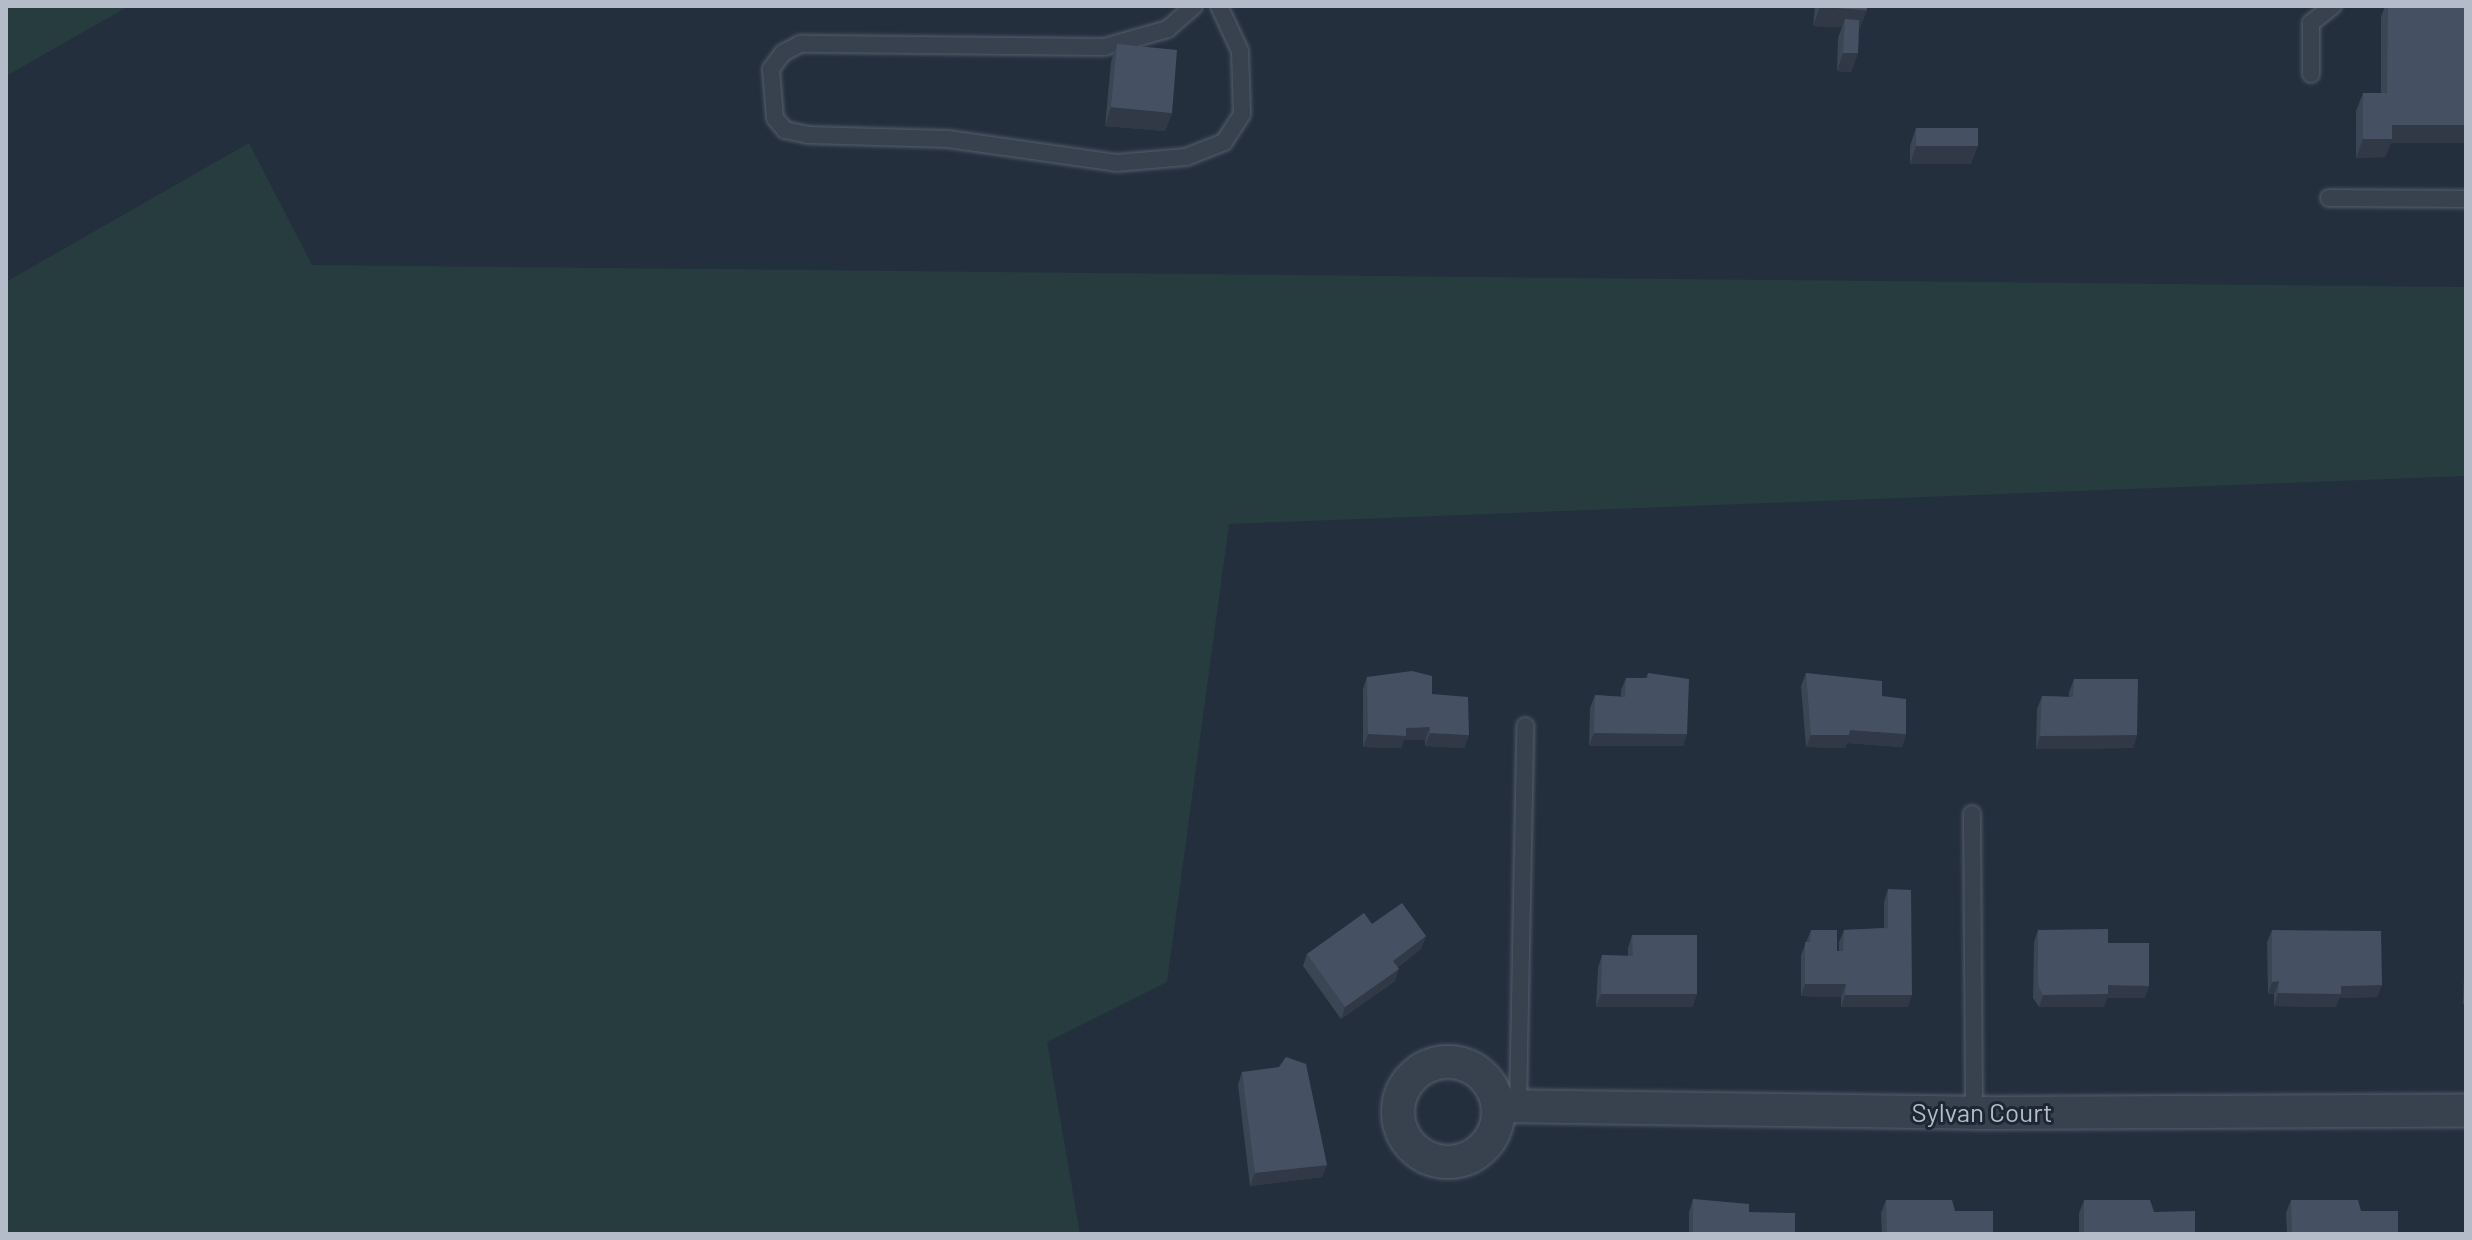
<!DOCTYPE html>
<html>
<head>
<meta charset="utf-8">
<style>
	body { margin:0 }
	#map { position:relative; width:2472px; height:1240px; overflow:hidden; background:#242f3e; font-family:Barlow,sans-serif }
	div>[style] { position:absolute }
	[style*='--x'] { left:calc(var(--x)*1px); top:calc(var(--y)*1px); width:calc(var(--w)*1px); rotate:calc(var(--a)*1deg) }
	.green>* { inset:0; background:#263c3f }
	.roads { filter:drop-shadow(0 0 2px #565f6c) drop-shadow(0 0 2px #565f6c) }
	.service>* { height:16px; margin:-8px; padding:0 8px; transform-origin:8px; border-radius:8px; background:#38414e }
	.minor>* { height:32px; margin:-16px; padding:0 16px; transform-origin:16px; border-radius:16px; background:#38414e }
	.minor>.ring { margin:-16px; padding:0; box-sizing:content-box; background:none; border:32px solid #38414e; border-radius:50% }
	.wall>* { inset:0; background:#3b4654 }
	.shaded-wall>* { inset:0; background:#303945 }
	.building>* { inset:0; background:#455162 }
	span { translate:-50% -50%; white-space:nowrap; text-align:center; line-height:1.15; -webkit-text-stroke:6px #1d2633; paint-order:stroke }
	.street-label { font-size:26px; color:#b4bcc9 }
	.frame { position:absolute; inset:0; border:8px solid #b4bcc9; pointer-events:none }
</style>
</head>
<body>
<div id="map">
	<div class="green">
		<div style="clip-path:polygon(6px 6px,129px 6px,6px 76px)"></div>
		<div style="clip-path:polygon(249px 143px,312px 265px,2466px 287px,2466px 476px,1229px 524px,1167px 982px,1047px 1042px,1080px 1234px,6px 1234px,6px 282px)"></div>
	</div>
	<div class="roads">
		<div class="service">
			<div style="--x:1194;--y:6;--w:35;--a:139"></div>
			<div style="--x:1168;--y:29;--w:66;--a:164.3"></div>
			<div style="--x:1104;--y:47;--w:304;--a:-179.4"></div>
			<div style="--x:800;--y:44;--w:19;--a:152"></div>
			<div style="--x:783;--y:53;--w:20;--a:127"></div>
			<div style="--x:771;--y:69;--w:49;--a:85.3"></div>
			<div style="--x:775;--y:118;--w:16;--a:50"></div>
			<div style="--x:785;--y:130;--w:24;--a:12"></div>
			<div style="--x:808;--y:135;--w:140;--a:1.6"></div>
			<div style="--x:948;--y:139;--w:170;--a:8.1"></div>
			<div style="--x:1116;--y:163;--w:70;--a:-4.9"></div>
			<div style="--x:1186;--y:157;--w:41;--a:-21.5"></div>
			<div style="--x:1224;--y:142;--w:33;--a:-57"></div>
			<div style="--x:1242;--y:114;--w:63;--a:-91.8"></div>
			<div style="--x:1240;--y:51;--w:50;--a:-115"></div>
			<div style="--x:2311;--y:74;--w:51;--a:-90"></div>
			<div style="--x:2311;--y:23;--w:28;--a:-38"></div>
			<div style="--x:2329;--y:198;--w:137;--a:0.4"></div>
			<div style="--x:1972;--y:814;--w:299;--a:89.6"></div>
			<div style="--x:1518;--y:1107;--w:381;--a:-88.9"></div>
		</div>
		<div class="minor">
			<div class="ring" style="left:1398px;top:1062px;width:68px;height:68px"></div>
			<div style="--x:1498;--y:1106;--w:476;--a:0.8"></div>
			<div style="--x:1974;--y:1113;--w:492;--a:-0.3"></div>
		</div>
	</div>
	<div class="wall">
		<div style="clip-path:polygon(1815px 6px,1867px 6px,1860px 28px,1859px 28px,1858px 53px,1851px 72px,1837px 71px,1838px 38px,1842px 27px,1813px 26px)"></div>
		<div style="clip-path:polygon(2385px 6px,2466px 6px,2466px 143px,2391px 143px,2385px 157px,2356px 158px,2356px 111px,2363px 93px,2381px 93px,2381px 17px)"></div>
		<div style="clip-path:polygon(1117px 44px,1172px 113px,1165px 131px,1105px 126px,1111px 62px)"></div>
		<div style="clip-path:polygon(1916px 128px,1971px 164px,1910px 164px,1910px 146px)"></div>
		<div style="clip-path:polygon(1648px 673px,1687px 734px,1683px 746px,1589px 746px,1590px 708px,1595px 695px,1621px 697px,1621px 690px,1626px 678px,1646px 678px)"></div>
		<div style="clip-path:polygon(1806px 673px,1882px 696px,1906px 734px,1902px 747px,1847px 743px,1845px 748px,1806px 747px,1801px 686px)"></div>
		<div style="clip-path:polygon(1367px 677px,1432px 694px,1469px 735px,1464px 748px,1425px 746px,1425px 740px,1404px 740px,1401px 748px,1363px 747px,1363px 689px)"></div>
		<div style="clip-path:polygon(2074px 679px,2137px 735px,2133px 748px,2036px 749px,2037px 709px,2042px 696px,2069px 697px,2069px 692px)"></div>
		<div style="clip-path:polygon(1888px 889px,1908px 1007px,1841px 1007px,1841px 997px,1801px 996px,1801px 955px,1811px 930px,1837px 951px,1839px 951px,1839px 942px,1844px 930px,1884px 928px,1884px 902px)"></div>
		<div style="clip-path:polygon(1372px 924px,1426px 936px,1421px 949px,1398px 967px,1395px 981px,1341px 1019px,1303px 966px,1307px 954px)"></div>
		<div style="clip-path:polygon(2038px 930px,2108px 943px,2145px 998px,2107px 998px,2104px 1007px,2039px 1007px,2033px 998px,2034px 942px)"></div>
		<div style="clip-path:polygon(2272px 930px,2382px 985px,2377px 997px,2339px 998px,2336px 1007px,2274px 1006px,2274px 994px,2268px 994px,2267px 942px)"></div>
		<div style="clip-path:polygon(1632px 935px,1693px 1007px,1596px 1007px,1598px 968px,1602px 955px,1628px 956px,1628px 948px)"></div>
		<div style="clip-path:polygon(2466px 946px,2466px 1004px,2463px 1004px,2465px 949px)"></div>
		<div style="clip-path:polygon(1242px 1072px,1327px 1165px,1322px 1177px,1250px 1186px,1238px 1085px)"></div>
		<div style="clip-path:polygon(1693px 1199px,1749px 1212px,1795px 1234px,1689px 1234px,1689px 1212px)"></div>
		<div style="clip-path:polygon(1886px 1200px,1955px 1211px,1993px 1234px,1882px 1234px,1881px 1213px)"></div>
		<div style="clip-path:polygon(2084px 1200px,2154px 1212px,2195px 1234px,2079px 1234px,2079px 1213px)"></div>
		<div style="clip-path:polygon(2291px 1200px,2361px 1211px,2398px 1234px,2287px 1234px,2286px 1213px)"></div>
	</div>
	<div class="shaded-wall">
		<div style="clip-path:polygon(1820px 7px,1867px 10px,1860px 28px,1845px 27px,1845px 19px,1842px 27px,1813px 26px)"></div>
		<div style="clip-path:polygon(1843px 53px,1858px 53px,1851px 72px,1837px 71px)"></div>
		<div style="clip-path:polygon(1111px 107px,1172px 113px,1165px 131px,1105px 126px)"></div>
		<div style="clip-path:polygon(2392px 125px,2466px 125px,2466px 143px,2391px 143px,2385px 157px,2356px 158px,2363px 139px)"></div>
		<div style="clip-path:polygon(1916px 146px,1978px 146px,1971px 164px,1910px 164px)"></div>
		<div style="clip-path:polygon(1430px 727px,1425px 740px,1404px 740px,1401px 748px,1363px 747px,1368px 734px,1406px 728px)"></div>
		<div style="clip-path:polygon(1850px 730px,1906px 734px,1902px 747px,1847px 743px,1845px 748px,1806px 747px,1811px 735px)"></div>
		<div style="clip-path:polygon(1430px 733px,1469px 735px,1464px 748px,1425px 746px)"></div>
		<div style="clip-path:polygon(1594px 733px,1687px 734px,1683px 746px,1589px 746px)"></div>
		<div style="clip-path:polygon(2137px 735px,2133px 748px,2036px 749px,2040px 736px)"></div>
		<div style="clip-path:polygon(1426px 936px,1421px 949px,1389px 973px,1393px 961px)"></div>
		<div style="clip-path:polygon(1399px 969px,1395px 981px,1341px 1019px,1345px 1007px)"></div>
		<div style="clip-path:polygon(2279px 981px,2274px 994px,2268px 994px,2272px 982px)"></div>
		<div style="clip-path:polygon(1805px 984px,1846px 984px,1841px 997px,1801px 996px)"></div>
		<div style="clip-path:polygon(2108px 985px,2149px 986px,2145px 998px,2107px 998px,2104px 1007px,2039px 1007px,2043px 995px)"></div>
		<div style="clip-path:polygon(2382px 985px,2377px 997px,2339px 998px,2336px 1007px,2274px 1006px,2278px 993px,2341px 986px)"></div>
		<div style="clip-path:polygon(1601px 994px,1697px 994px,1693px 1007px,1596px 1007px)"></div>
		<div style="clip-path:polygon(1845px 995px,1912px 995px,1908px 1007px,1841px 1007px)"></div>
		<div style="clip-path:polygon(1327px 1165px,1322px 1177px,1250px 1186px,1255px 1173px)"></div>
	</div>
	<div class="building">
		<div style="clip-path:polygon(1820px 6px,1867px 6px,1867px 10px,1820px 7px)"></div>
		<div style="clip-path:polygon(2388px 6px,2466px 6px,2466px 125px,2392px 125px,2392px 139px,2363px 139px,2363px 93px,2387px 93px)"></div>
		<div style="clip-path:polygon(1845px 19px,1859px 20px,1858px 53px,1843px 53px)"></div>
		<div style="clip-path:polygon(1117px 44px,1177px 50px,1172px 113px,1111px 107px)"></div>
		<div style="clip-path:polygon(1916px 128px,1978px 128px,1978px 146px,1916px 146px)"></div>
		<div style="clip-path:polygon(1412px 671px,1432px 676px,1432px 694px,1468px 697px,1469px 735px,1430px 733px,1430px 727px,1406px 728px,1406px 736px,1368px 734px,1367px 677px)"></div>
		<div style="clip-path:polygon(1648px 673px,1689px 679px,1687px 734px,1594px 733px,1595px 695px,1625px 697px,1626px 678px,1648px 678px)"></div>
		<div style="clip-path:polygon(1806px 673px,1882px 681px,1882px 696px,1906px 699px,1906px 734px,1850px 730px,1849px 735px,1811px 735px)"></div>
		<div style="clip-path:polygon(2074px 679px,2138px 679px,2137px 735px,2040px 736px,2042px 696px,2073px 697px)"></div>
		<div style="clip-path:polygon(1888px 889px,1911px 890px,1912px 995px,1845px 995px,1846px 984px,1805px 984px,1805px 942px,1810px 942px,1811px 930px,1837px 930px,1837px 951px,1843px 951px,1844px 930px,1888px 928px)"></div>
		<div style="clip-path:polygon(1402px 903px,1426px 936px,1393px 961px,1399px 969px,1345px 1007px,1307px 954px,1364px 913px,1372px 924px)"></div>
		<div style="clip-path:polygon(2108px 929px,2108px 943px,2149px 943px,2149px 986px,2108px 985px,2108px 994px,2043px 995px,2038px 985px,2038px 930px)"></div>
		<div style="clip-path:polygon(2272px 930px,2381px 931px,2382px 985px,2341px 986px,2341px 994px,2278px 993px,2279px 981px,2272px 982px)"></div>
		<div style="clip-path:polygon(1632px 935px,1697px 935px,1697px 994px,1601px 994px,1602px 955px,1633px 956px)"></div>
		<div style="clip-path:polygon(1286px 1057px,1306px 1064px,1327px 1165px,1255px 1173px,1242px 1072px,1279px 1067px)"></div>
		<div style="clip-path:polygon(1693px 1199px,1749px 1204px,1749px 1212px,1795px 1213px,1795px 1234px,1693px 1234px)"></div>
		<div style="clip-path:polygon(1886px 1200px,1952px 1200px,1955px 1211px,1993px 1211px,1993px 1234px,1887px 1234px)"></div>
		<div style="clip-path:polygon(2084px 1200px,2150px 1200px,2154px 1212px,2195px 1211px,2195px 1234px,2084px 1234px)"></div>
		<div style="clip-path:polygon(2291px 1200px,2358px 1200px,2361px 1211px,2398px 1211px,2398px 1234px,2292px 1234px)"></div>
	</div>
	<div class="street-label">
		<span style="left:1982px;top:1112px">Sylvan Court</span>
	</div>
	<div class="frame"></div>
</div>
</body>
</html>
